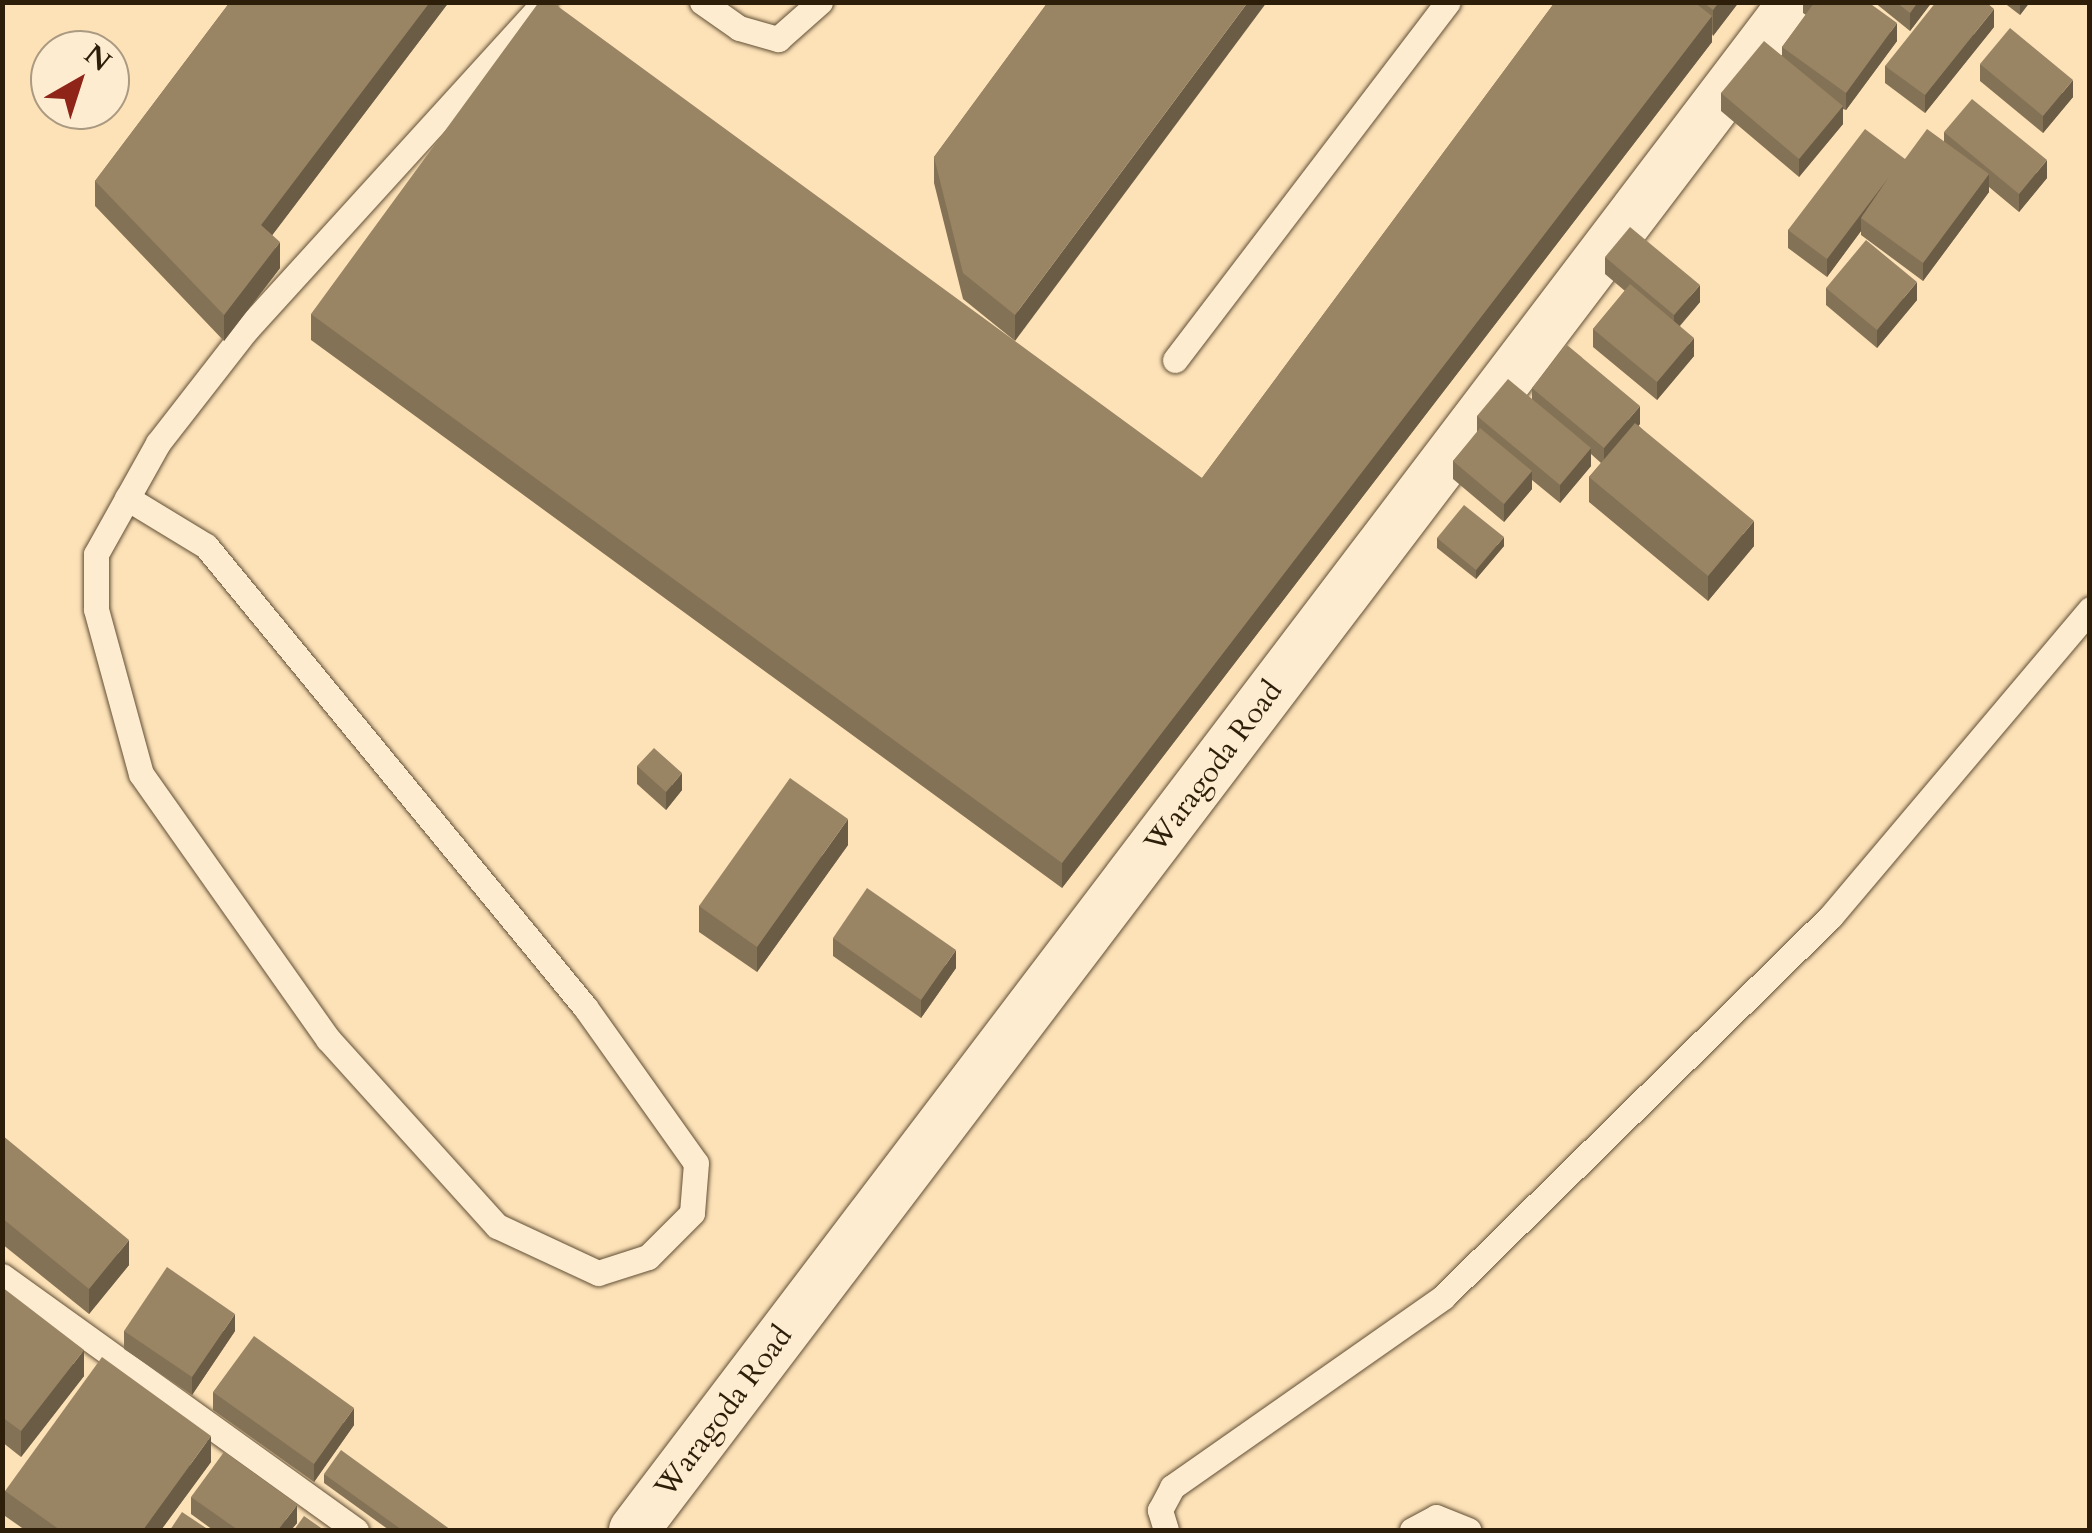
<!DOCTYPE html>
<html>
<head>
<meta charset="utf-8">
<style>
	body { margin:0 }
	#map { position:relative; width:2092px; height:1533px; overflow:hidden; background:#fde2b8; font-family:Cardo,serif }
	div>[style] { position:absolute }
	[style*='--x'] { left:calc(var(--x)*1px); top:calc(var(--y)*1px); width:calc(var(--w)*1px); rotate:calc(var(--a)*1deg) }
	.roads { filter:drop-shadow(0 0 2px #614f35) drop-shadow(0 0 2px #614f35) }
	.lane>* { height:25px; margin:-12.5px; padding:0 12.5px; transform-origin:12.5px; border-radius:12.5px; background:#feecd1 }
	.street>* { height:50px; margin:-25px; padding:0 25px; transform-origin:25px; border-radius:25px; background:#feecd1 }
	.wall>* { inset:0; background:#847256 }
	.shaded-wall>* { inset:0; background:#6b5c46 }
	.building>* { inset:0; background:#998464 }
	span { translate:-50% -50%; white-space:nowrap; text-align:center; line-height:1.15; -webkit-text-stroke:10px #feecd1; paint-order:stroke }
	.street-label { font-size:30px; color:#2d1e09 }
	.frame { position:absolute; inset:0; border:5px solid #2d1e09; pointer-events:none }
	.north { position:absolute; left:30px; top:30px; width:100px; height:100px; box-sizing:border-box; background:#feecd1; border:2px solid #aa9a81; border-radius:50%; rotate:39deg; font-size:28px; font-weight:700; line-height:40px; text-align:center; color:#2d1e09 }
	.north::after { content:''; display:block; margin:auto; width:35px; height:45px; background:#8f2418; clip-path:polygon(50% 0,100% 100%,50% 72%,0 100%) }
</style>
</head>
<body>
<div id="map">
	<div class="roads">
		<div class="lane">
			<div style="--x:702;--y:2;--w:45;--a:35.1"></div>
			<div style="--x:739;--y:28;--w:41;--a:15.8"></div>
			<div style="--x:778;--y:39;--w:56;--a:-41.4"></div>
			<div style="--x:1175;--y:360;--w:450;--a:-52.7"></div>
			<div style="--x:127;--y:498;--w:92;--a:31.3"></div>
			<div style="--x:206;--y:546;--w:597;--a:50.58"></div>
			<div style="--x:585;--y:1007;--w:191;--a:54.6"></div>
			<div style="--x:696;--y:1163;--w:50;--a:94.6"></div>
			<div style="--x:692;--y:1213;--w:62;--a:135"></div>
			<div style="--x:648;--y:1257;--w:52;--a:162.3"></div>
			<div style="--x:598;--y:1273;--w:111;--a:-155"></div>
			<div style="--x:497;--y:1226;--w:252;--a:-132.1"></div>
			<div style="--x:328;--y:1039;--w:324;--a:-125.2"></div>
			<div style="--x:141;--y:774;--w:171;--a:-105.3"></div>
			<div style="--x:96;--y:609;--w:55;--a:-90"></div>
			<div style="--x:96;--y:554;--w:127;--a:-60.8"></div>
			<div style="--x:158;--y:443;--w:143;--a:-52.1"></div>
			<div style="--x:246;--y:330;--w:443;--a:-47.7"></div>
			<div style="--x:2;--y:1276;--w:436;--a:35.7"></div>
			<div style="--x:1166;--y:1530;--w:21;--a:-107"></div>
			<div style="--x:1160;--y:1510;--w:26;--a:-62"></div>
			<div style="--x:1172;--y:1487;--w:331;--a:-35"></div>
			<div style="--x:1443;--y:1297;--w:544;--a:-44.48"></div>
			<div style="--x:1831;--y:916;--w:402;--a:-49.8"></div>
			<div style="--x:1412;--y:1530;--w:27;--a:-28"></div>
			<div style="--x:1436;--y:1517;--w:35;--a:22"></div>
		</div>
		<div class="street">
			<div style="--x:634;--y:1530;--w:1918;--a:-52.8"></div>
		</div>
	</div>
	<div class="wall">
		<div style="clip-path:polygon(230px 2px,449px 2px,272px 235px,280px 268px,224px 341px,95px 206px,95px 181px)"></div>
		<div style="clip-path:polygon(1048px 2px,1015px 341px,963px 299px,934px 183px,934px 157px)"></div>
		<div style="clip-path:polygon(1555px 2px,1739px 2px,1713px 36px,1712px 34px,1712px 42px,1062px 888px,311px 340px,311px 314px,1202px 478px)"></div>
		<div style="clip-path:polygon(1803px 2px,1868px 2px,1897px 41px,1846px 110px,1843px 109px,1843px 124px,1799px 177px,1721px 111px,1721px 93px,1782px 55px,1782px 47px,1806px 15px,1803px 13px)"></div>
		<div style="clip-path:polygon(1874px 2px,1932px 2px,1910px 31px)"></div>
		<div style="clip-path:polygon(2003px 2px,2030px 2px,2020px 15px)"></div>
		<div style="clip-path:polygon(1994px 27px,1925px 113px,1885px 83px,1885px 66px)"></div>
		<div style="clip-path:polygon(1980px 64px,2073px 97px,2043px 133px,1980px 81px)"></div>
		<div style="clip-path:polygon(1944px 132px,2047px 178px,2019px 212px,1989px 187px,1989px 192px,1923px 281px,1861px 235px,1861px 231px,1827px 277px,1788px 248px,1788px 230px,1905px 159px,1944px 142px)"></div>
		<div style="clip-path:polygon(1605px 257px,1700px 302px,1680px 326px,1694px 356px,1657px 400px,1593px 347px,1593px 329px,1625px 291px,1605px 274px)"></div>
		<div style="clip-path:polygon(1826px 288px,1917px 300px,1877px 348px,1826px 305px)"></div>
		<div style="clip-path:polygon(1532px 388px,1640px 424px,1638px 425px,1754px 546px,1708px 601px,1589px 502px,1589px 477px,1601px 463px,1591px 454px,1591px 466px,1560px 503px,1532px 480px,1532px 489px,1504px 522px,1453px 479px,1453px 461px,1477px 433px,1477px 416px,1532px 400px)"></div>
		<div style="clip-path:polygon(1437px 538px,1504px 546px,1476px 579px,1437px 548px)"></div>
		<div style="clip-path:polygon(637px 766px,682px 790px,666px 810px,637px 784px)"></div>
		<div style="clip-path:polygon(848px 845px,757px 972px,699px 932px,699px 906px)"></div>
		<div style="clip-path:polygon(833px 938px,956px 968px,921px 1018px,833px 956px)"></div>
		<div style="clip-path:polygon(2px 1135px,129px 1265px,89px 1314px,2px 1244px)"></div>
		<div style="clip-path:polygon(2px 1287px,84px 1376px,21px 1457px,2px 1442px)"></div>
		<div style="clip-path:polygon(124px 1331px,235px 1331px,192px 1395px,124px 1349px)"></div>
		<div style="clip-path:polygon(213px 1392px,354px 1425px,314px 1482px,213px 1410px)"></div>
		<div style="clip-path:polygon(211px 1462px,161px 1530px,25px 1530px,5px 1516px,5px 1491px)"></div>
		<div style="clip-path:polygon(324px 1474px,451px 1530px,389px 1530px,324px 1483px)"></div>
		<div style="clip-path:polygon(191px 1497px,297px 1523px,291px 1530px,213px 1530px,191px 1514px)"></div>
	</div>
	<div class="shaded-wall">
		<div style="clip-path:polygon(430px 2px,449px 2px,261px 250px,261px 225px)"></div>
		<div style="clip-path:polygon(1248px 2px,1267px 2px,1015px 341px,1015px 315px)"></div>
		<div style="clip-path:polygon(1719px 2px,1739px 2px,1713px 36px,1713px 10px)"></div>
		<div style="clip-path:polygon(1918px 2px,1932px 2px,1910px 31px,1910px 13px)"></div>
		<div style="clip-path:polygon(2020px 2px,2030px 2px,2020px 15px)"></div>
		<div style="clip-path:polygon(1994px 9px,1994px 27px,1925px 113px,1925px 95px)"></div>
		<div style="clip-path:polygon(1712px 16px,1712px 42px,1062px 888px,1062px 863px)"></div>
		<div style="clip-path:polygon(1897px 23px,1897px 41px,1846px 110px,1846px 93px)"></div>
		<div style="clip-path:polygon(2073px 80px,2073px 97px,2043px 133px,2043px 116px)"></div>
		<div style="clip-path:polygon(1843px 106px,1843px 124px,1799px 177px,1799px 159px)"></div>
		<div style="clip-path:polygon(2047px 160px,2047px 178px,2019px 212px,2019px 194px)"></div>
		<div style="clip-path:polygon(1989px 174px,1989px 192px,1923px 281px,1923px 263px)"></div>
		<div style="clip-path:polygon(1889px 177px,1861px 218px,1861px 231px,1827px 277px,1827px 259px)"></div>
		<div style="clip-path:polygon(280px 242px,280px 268px,224px 341px,224px 315px)"></div>
		<div style="clip-path:polygon(1917px 282px,1917px 300px,1877px 348px,1877px 330px)"></div>
		<div style="clip-path:polygon(1700px 285px,1700px 302px,1674px 332px,1674px 315px)"></div>
		<div style="clip-path:polygon(1694px 338px,1694px 356px,1657px 400px,1657px 382px)"></div>
		<div style="clip-path:polygon(1640px 406px,1640px 424px,1604px 466px,1604px 448px)"></div>
		<div style="clip-path:polygon(1591px 448px,1591px 466px,1560px 503px,1560px 485px)"></div>
		<div style="clip-path:polygon(1532px 471px,1532px 489px,1504px 522px,1504px 504px)"></div>
		<div style="clip-path:polygon(1754px 521px,1754px 546px,1708px 601px,1708px 576px)"></div>
		<div style="clip-path:polygon(1504px 537px,1504px 546px,1476px 579px,1476px 570px)"></div>
		<div style="clip-path:polygon(682px 773px,682px 790px,666px 810px,666px 792px)"></div>
		<div style="clip-path:polygon(848px 819px,848px 845px,757px 972px,757px 947px)"></div>
		<div style="clip-path:polygon(956px 950px,956px 968px,921px 1018px,921px 1000px)"></div>
		<div style="clip-path:polygon(129px 1240px,129px 1265px,89px 1314px,89px 1289px)"></div>
		<div style="clip-path:polygon(235px 1314px,235px 1331px,192px 1395px,192px 1377px)"></div>
		<div style="clip-path:polygon(84px 1350px,84px 1376px,21px 1457px,21px 1431px)"></div>
		<div style="clip-path:polygon(354px 1408px,354px 1425px,314px 1482px,314px 1464px)"></div>
		<div style="clip-path:polygon(211px 1436px,211px 1462px,161px 1530px,143px 1530px)"></div>
		<div style="clip-path:polygon(297px 1505px,297px 1523px,291px 1530px,278px 1530px)"></div>
	</div>
	<div class="building">
		<div style="clip-path:polygon(230px 2px,430px 2px,261px 225px,280px 242px,224px 315px,95px 181px)"></div>
		<div style="clip-path:polygon(539px 2px,552px 2px,1202px 478px,1555px 2px,1694px 2px,1712px 16px,1062px 863px,311px 314px)"></div>
		<div style="clip-path:polygon(1048px 2px,1248px 2px,1015px 315px,963px 273px,934px 157px)"></div>
		<div style="clip-path:polygon(1703px 2px,1719px 2px,1713px 10px)"></div>
		<div style="clip-path:polygon(1813px 2px,1868px 2px,1897px 23px,1846px 93px,1782px 47px,1814px 3px)"></div>
		<div style="clip-path:polygon(1896px 2px,1918px 2px,1910px 13px)"></div>
		<div style="clip-path:polygon(1936px 2px,1986px 2px,1994px 9px,1925px 95px,1885px 66px)"></div>
		<div style="clip-path:polygon(2010px 28px,2073px 80px,2043px 116px,1980px 64px)"></div>
		<div style="clip-path:polygon(1764px 41px,1843px 106px,1799px 159px,1721px 93px)"></div>
		<div style="clip-path:polygon(1972px 99px,2047px 160px,2019px 194px,1944px 132px)"></div>
		<div style="clip-path:polygon(1865px 129px,1905px 159px,1927px 129px,1989px 174px,1923px 263px,1861px 218px,1889px 177px,1827px 259px,1788px 230px)"></div>
		<div style="clip-path:polygon(1630px 227px,1700px 285px,1674px 315px,1605px 257px)"></div>
		<div style="clip-path:polygon(1866px 240px,1917px 282px,1877px 330px,1826px 288px)"></div>
		<div style="clip-path:polygon(1630px 284px,1694px 338px,1657px 382px,1593px 329px)"></div>
		<div style="clip-path:polygon(1567px 345px,1640px 406px,1604px 448px,1532px 388px)"></div>
		<div style="clip-path:polygon(1508px 379px,1591px 448px,1560px 485px,1477px 416px)"></div>
		<div style="clip-path:polygon(1635px 423px,1754px 521px,1708px 576px,1589px 477px)"></div>
		<div style="clip-path:polygon(1480px 428px,1532px 471px,1504px 504px,1453px 461px)"></div>
		<div style="clip-path:polygon(1464px 505px,1504px 537px,1476px 570px,1437px 538px)"></div>
		<div style="clip-path:polygon(654px 748px,682px 773px,666px 792px,637px 766px)"></div>
		<div style="clip-path:polygon(790px 778px,848px 819px,757px 947px,699px 906px)"></div>
		<div style="clip-path:polygon(867px 888px,956px 950px,921px 1000px,833px 938px)"></div>
		<div style="clip-path:polygon(2px 1135px,129px 1240px,89px 1289px,2px 1218px)"></div>
		<div style="clip-path:polygon(167px 1267px,235px 1314px,192px 1377px,124px 1331px)"></div>
		<div style="clip-path:polygon(2px 1287px,84px 1350px,21px 1431px,2px 1417px)"></div>
		<div style="clip-path:polygon(254px 1336px,354px 1408px,314px 1464px,213px 1392px)"></div>
		<div style="clip-path:polygon(102px 1357px,211px 1436px,143px 1530px,60px 1530px,5px 1491px)"></div>
		<div style="clip-path:polygon(341px 1450px,451px 1530px,402px 1530px,324px 1474px)"></div>
		<div style="clip-path:polygon(224px 1452px,297px 1505px,278px 1530px,238px 1530px,191px 1497px)"></div>
		<div style="clip-path:polygon(182px 1512px,209px 1530px,170px 1530px)"></div>
		<div style="clip-path:polygon(304px 1516px,324px 1530px,294px 1530px)"></div>
	</div>
	<div class="street-label">
		<span style="left:1214px;top:767px;rotate:-53deg">Waragoda Road</span>
		<span style="left:724px;top:1412px;rotate:-53deg">Waragoda Road</span>
	</div>
	<div class="frame"></div>
	<div class="north">N</div>
</div>
</body>
</html>
